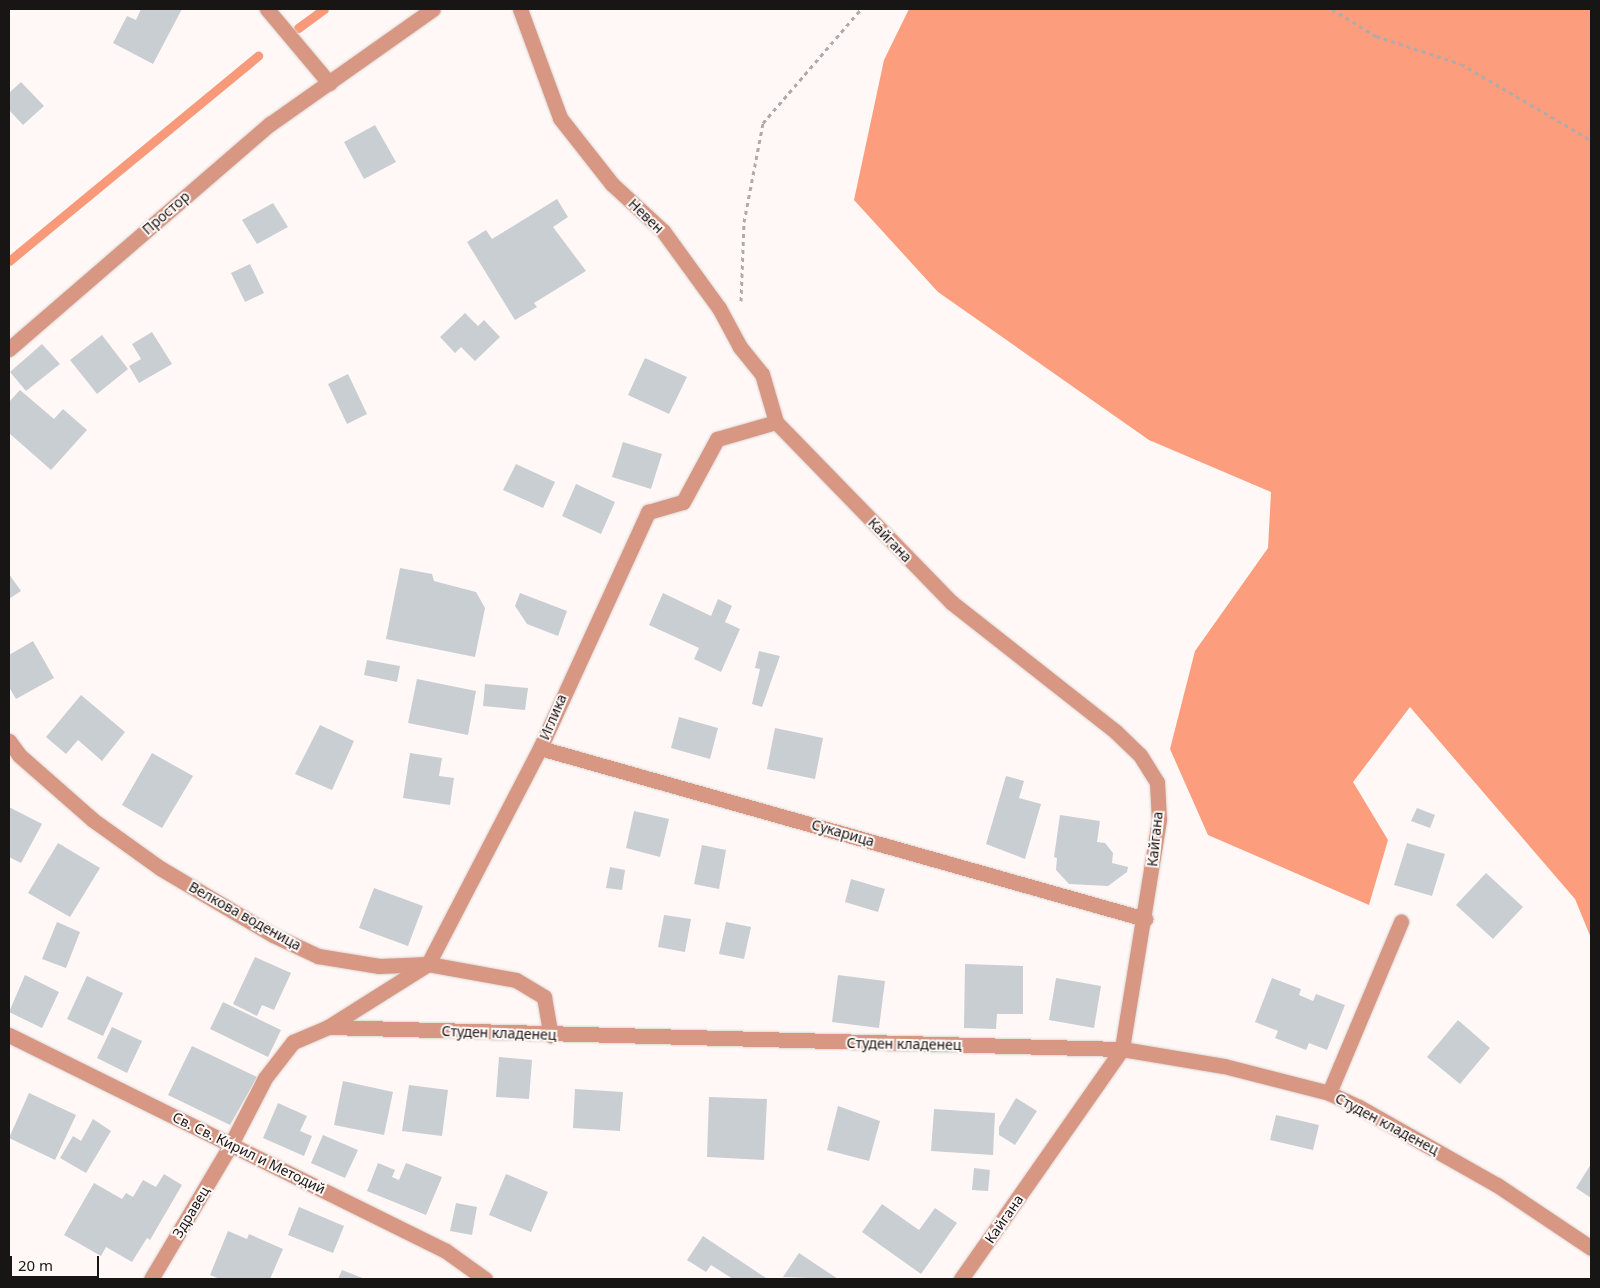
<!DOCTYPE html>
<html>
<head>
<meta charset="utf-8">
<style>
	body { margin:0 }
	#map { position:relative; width:1600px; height:1288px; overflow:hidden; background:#fff8f6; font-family:"Noto Sans",sans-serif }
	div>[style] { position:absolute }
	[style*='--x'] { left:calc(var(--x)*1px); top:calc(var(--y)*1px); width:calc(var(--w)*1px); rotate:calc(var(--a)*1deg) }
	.forest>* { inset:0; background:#fc9d7d }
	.stream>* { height:9px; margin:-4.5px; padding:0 4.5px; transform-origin:4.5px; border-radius:4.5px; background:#f8997a }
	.building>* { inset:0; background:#c9ced2 }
	.path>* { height:3px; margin-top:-1.5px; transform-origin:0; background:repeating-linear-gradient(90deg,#b0aba9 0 4px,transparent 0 8px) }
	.roads { filter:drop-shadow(0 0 1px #dad4d2) drop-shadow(0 0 1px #dad4d2) }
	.service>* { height:15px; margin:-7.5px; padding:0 7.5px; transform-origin:7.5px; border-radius:7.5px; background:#d79783 }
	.minor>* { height:15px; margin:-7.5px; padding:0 7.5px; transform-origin:7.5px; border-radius:7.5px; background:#d79783 }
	span { translate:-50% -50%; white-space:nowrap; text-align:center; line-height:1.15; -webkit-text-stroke:4px #fff8f6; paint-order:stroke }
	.street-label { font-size:14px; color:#181515 }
	.frame { position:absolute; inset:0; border:10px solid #181515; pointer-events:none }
	.scale { position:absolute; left:10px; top:1256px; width:89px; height:22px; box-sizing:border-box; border:2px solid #181515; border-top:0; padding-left:6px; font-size:15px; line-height:18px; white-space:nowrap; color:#181515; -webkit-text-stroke:4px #fff8f6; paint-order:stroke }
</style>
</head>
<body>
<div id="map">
	<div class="forest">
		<div style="clip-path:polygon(909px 9px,1591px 9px,1591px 938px,1575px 899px,1410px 707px,1353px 782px,1388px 840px,1369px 905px,1208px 835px,1170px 749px,1195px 651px,1268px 548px,1271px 492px,1149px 440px,938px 292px,854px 200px,884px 60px)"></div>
	</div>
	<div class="stream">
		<div style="--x:298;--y:28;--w:32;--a:-36"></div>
		<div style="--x:9;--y:261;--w:323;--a:-39.5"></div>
	</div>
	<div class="building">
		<div style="clip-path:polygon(141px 9px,182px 9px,153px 64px,113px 43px,127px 16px,136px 20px)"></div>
		<div style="clip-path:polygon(21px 82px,44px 106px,23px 125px,9px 110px,9px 93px)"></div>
		<div style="clip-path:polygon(375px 125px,396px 162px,364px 179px,344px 142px)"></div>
		<div style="clip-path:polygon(557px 199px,568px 217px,553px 227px,586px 271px,534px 303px,537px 307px,515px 320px,467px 242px,486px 230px,492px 239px)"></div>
		<div style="clip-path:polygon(273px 203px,288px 227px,257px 244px,242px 220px)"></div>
		<div style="clip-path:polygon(250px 264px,264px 293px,245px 302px,231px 273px)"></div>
		<div style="clip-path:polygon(465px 313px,478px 326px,484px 320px,500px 337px,475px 361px,461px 347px,455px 353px,440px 337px)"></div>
		<div style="clip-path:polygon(152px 332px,172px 364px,139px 383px,129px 366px,141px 359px,132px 344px)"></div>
		<div style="clip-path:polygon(102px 335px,128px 369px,97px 394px,70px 360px)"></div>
		<div style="clip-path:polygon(42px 344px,60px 364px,26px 391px,10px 372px)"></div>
		<div style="clip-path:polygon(645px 358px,687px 377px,669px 414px,628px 395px)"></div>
		<div style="clip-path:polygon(348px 374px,367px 414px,347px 424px,328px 384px)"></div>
		<div style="clip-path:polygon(20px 390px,54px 419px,63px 409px,87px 430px,51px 470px,9px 433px,9px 402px)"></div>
		<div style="clip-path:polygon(623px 442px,662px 454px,651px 489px,612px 477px)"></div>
		<div style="clip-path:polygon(516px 464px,555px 482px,543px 508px,503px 490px)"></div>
		<div style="clip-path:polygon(576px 484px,615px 502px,601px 534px,562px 516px)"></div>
		<div style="clip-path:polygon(400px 568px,432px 574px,434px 581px,476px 592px,485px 608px,475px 657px,386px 639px)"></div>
		<div style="clip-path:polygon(9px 574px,21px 591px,9px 599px)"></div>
		<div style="clip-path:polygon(520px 593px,567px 611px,558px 636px,527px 624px,515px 606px)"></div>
		<div style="clip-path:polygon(663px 593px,711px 616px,718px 599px,732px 606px,725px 622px,740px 629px,721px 672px,694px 659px,699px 648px,649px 625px)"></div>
		<div style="clip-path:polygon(33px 641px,54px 678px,16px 699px,9px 687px,9px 655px)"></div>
		<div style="clip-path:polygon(759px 651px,780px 656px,762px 707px,752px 704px,760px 669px,755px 668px)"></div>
		<div style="clip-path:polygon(367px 660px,400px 666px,397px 682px,364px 675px)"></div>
		<div style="clip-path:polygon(417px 679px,476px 691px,468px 735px,408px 723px)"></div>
		<div style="clip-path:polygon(485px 684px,528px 688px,525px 710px,483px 706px)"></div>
		<div style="clip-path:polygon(81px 695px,125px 732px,102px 761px,78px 740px,66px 754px,46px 737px)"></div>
		<div style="clip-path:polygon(679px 717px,718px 728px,710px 759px,671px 748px)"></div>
		<div style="clip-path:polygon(320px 725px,354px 741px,332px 790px,295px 774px)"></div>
		<div style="clip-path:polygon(775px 728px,823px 738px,815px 779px,767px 769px)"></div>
		<div style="clip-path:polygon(152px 753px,193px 776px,162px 828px,122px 805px)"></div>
		<div style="clip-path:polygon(410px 753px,442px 758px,439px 776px,454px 778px,450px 805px,403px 798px)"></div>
		<div style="clip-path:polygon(1006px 776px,1024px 781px,1019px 798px,1041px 804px,1025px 859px,986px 844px)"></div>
		<div style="clip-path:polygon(9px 807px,42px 824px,21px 863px,9px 857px)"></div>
		<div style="clip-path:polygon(1417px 808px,1435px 815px,1430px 828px,1411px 821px)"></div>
		<div style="clip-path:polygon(634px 811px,669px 819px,660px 857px,626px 848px)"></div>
		<div style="clip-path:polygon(1060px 815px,1100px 821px,1097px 842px,1105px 843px,1113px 853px,1112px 863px,1128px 867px,1127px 872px,1108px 886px,1069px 884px,1056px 870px,1057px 858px,1054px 857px)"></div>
		<div style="clip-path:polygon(58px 843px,100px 868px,70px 917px,28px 893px)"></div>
		<div style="clip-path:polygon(1407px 843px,1445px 854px,1432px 896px,1394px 885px)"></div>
		<div style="clip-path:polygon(702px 845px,726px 850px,719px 889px,694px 884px)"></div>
		<div style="clip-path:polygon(610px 867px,625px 870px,622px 890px,606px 888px)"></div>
		<div style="clip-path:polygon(1486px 873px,1523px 907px,1493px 939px,1456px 905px)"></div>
		<div style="clip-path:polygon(851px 879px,885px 889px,878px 912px,845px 902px)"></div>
		<div style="clip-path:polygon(374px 888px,423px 906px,408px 946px,359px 928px)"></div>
		<div style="clip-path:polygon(664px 915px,691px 919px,685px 952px,658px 947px)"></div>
		<div style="clip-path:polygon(57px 922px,80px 932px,66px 968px,42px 959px)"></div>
		<div style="clip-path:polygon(726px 922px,751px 927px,744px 959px,719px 954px)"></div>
		<div style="clip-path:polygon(255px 957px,291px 973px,274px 1010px,262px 1005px,257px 1016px,233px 1004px)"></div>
		<div style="clip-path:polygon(965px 964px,1023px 966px,1023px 1014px,997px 1014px,996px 1029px,964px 1028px)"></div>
		<div style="clip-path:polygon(25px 975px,59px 992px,42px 1028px,9px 1012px)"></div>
		<div style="clip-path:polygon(838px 975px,885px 981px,879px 1028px,832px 1022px)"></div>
		<div style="clip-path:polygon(87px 976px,123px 993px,103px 1036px,67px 1019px)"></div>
		<div style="clip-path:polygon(1056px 978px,1101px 986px,1094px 1028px,1049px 1020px)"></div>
		<div style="clip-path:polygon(1272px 978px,1301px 989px,1299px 995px,1313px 1001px,1316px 994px,1345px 1005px,1327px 1050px,1309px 1043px,1306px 1050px,1275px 1038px,1278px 1031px,1255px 1022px)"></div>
		<div style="clip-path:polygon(223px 1002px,281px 1030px,268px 1057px,210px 1029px)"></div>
		<div style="clip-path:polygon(1458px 1020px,1490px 1048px,1460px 1084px,1427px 1057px)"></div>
		<div style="clip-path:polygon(112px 1027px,142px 1041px,127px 1073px,97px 1058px)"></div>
		<div style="clip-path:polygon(192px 1046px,257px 1077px,230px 1125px,168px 1095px)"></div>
		<div style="clip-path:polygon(499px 1057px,532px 1060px,529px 1099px,496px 1097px)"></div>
		<div style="clip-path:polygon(343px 1081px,393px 1092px,384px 1135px,334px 1125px)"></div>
		<div style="clip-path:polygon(409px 1085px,448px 1090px,442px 1136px,402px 1131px)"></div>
		<div style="clip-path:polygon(575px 1089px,623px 1092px,620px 1131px,573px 1128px)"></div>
		<div style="clip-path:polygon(29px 1093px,76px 1115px,55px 1160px,9px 1138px)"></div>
		<div style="clip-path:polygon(709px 1097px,767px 1099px,764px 1160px,707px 1157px)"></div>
		<div style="clip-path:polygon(1016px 1098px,1037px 1111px,1015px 1145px,999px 1135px,999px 1127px)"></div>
		<div style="clip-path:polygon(278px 1103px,307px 1116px,300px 1131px,312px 1136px,304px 1156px,263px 1138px)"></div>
		<div style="clip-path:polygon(838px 1106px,880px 1121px,869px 1161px,827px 1150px)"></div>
		<div style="clip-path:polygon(934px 1109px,995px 1113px,993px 1155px,931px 1151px)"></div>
		<div style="clip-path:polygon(1276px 1115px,1319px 1125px,1313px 1150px,1270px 1140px)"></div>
		<div style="clip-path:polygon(93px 1119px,111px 1131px,86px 1173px,60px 1158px,73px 1136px,81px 1141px)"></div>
		<div style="clip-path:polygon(323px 1135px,358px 1150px,345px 1178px,311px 1163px)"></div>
		<div style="clip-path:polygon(378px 1163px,395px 1170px,392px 1177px,399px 1180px,406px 1163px,442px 1177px,426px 1215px,367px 1191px)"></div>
		<div style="clip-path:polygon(1591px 1164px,1591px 1198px,1576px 1188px)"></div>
		<div style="clip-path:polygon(974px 1168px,990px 1170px,988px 1191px,972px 1190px)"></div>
		<div style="clip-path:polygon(164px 1174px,182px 1185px,150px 1240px,147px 1238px,132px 1262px,106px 1247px,101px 1256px,64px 1235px,94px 1183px,122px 1199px,126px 1193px,133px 1197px,143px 1180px,156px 1187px)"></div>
		<div style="clip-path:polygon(506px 1174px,548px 1192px,531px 1232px,489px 1215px)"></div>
		<div style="clip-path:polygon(456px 1203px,477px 1207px,472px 1235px,450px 1231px)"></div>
		<div style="clip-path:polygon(882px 1204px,919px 1230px,935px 1208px,957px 1223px,921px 1274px,862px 1232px)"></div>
		<div style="clip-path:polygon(299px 1207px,344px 1226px,333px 1253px,288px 1235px)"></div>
		<div style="clip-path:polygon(228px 1231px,247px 1239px,249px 1234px,283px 1249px,270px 1279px,220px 1279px,210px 1275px)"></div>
		<div style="clip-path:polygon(703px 1236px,766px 1278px,765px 1279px,733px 1279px,711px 1265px,706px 1272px,687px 1260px)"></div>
		<div style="clip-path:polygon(799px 1253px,838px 1279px,783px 1277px)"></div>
		<div style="clip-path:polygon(342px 1270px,365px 1279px,338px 1279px)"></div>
	</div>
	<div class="path">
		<div style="--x:1332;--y:9;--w:52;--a:31.5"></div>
		<div style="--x:1376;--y:36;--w:89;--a:18.2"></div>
		<div style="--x:1461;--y:64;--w:151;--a:30.3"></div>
		<div style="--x:741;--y:301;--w:79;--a:-87.8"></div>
		<div style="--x:744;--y:222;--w:101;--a:-79.1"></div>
		<div style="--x:763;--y:123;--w:150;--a:-49.3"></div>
	</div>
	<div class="roads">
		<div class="service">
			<div style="--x:1329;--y:1093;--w:186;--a:-67.2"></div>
		</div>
		<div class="minor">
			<div style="--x:267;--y:9;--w:97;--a:50"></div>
			<div style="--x:520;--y:9;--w:116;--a:69.8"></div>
			<div style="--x:560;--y:118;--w:84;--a:51.8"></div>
			<div style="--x:612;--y:184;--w:69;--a:42.7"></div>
			<div style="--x:663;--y:231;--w:95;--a:54"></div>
			<div style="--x:719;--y:308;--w:44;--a:61.7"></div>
			<div style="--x:740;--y:347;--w:35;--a:51"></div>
			<div style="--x:762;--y:374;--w:50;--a:73.7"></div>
			<div style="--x:776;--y:422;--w:251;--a:45.8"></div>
			<div style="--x:951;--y:602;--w:210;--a:38.2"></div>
			<div style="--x:1116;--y:732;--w:33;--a:44"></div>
			<div style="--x:1140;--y:755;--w:32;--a:58"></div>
			<div style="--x:1157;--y:782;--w:38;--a:87"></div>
			<div style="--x:1159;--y:820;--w:232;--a:99.2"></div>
			<div style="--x:1122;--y:1049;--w:281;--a:125"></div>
			<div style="--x:9;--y:349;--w:345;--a:-40.8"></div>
			<div style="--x:270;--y:124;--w:199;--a:-35.2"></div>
			<div style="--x:9;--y:741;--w:17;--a:54"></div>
			<div style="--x:19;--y:755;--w:98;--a:41.3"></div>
			<div style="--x:93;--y:820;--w:82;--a:35.6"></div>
			<div style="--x:160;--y:868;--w:131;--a:30.7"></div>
			<div style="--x:273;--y:935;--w:50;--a:25"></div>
			<div style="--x:318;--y:956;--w:62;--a:9.3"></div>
			<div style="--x:379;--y:966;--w:49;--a:-2.3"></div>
			<div style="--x:428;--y:964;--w:89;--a:10.3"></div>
			<div style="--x:516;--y:980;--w:33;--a:31"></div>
			<div style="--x:544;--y:997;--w:39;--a:80"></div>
			<div style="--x:540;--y:748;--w:629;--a:15.78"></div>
			<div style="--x:328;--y:1027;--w:118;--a:-32.2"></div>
			<div style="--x:428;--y:964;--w:243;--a:-62.6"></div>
			<div style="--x:540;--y:748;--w:260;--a:-65.4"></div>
			<div style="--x:648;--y:512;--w:36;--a:-16"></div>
			<div style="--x:683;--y:502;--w:72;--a:-61.6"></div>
			<div style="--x:717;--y:439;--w:61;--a:-16.1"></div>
			<div style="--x:9;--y:1035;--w:487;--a:26.3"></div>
			<div style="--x:446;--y:1251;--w:48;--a:35.7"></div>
			<div style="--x:151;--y:1279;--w:157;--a:-59.3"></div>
			<div style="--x:231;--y:1144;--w:74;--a:-62.7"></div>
			<div style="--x:265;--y:1078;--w:46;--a:-52.1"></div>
			<div style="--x:293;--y:1042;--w:38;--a:-23"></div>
			<div style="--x:328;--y:1027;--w:794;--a:1.59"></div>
			<div style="--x:1122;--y:1049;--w:103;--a:9.5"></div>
			<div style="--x:1224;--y:1066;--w:108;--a:14.4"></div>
			<div style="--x:1329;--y:1093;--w:33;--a:25"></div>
			<div style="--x:1359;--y:1107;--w:159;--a:29.5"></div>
			<div style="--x:1497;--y:1185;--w:113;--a:33.8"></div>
		</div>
	</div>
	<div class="street-label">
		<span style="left:166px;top:213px;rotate:-41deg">Простор</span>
		<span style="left:646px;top:216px;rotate:44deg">Невен</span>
		<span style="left:890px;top:540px;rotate:46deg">Кайгана</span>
		<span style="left:553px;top:717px;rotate:-67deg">Иглика</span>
		<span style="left:843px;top:833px;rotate:16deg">Сукарица</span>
		<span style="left:1155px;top:839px;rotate:-84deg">Кайгана</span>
		<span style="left:245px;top:916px;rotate:29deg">Велкова воденица</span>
		<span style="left:499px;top:1033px;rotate:2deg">Студен кладенец</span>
		<span style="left:904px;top:1044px;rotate:1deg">Студен кладенец</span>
		<span style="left:1387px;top:1124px;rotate:28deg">Студен кладенец</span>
		<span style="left:249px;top:1153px;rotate:26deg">Св. Св. Кирил и Методий</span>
		<span style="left:191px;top:1212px;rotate:-59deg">Здравец</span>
		<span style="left:1004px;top:1219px;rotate:-55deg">Кайгана</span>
	</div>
	<div class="frame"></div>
	<div class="scale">20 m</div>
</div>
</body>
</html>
